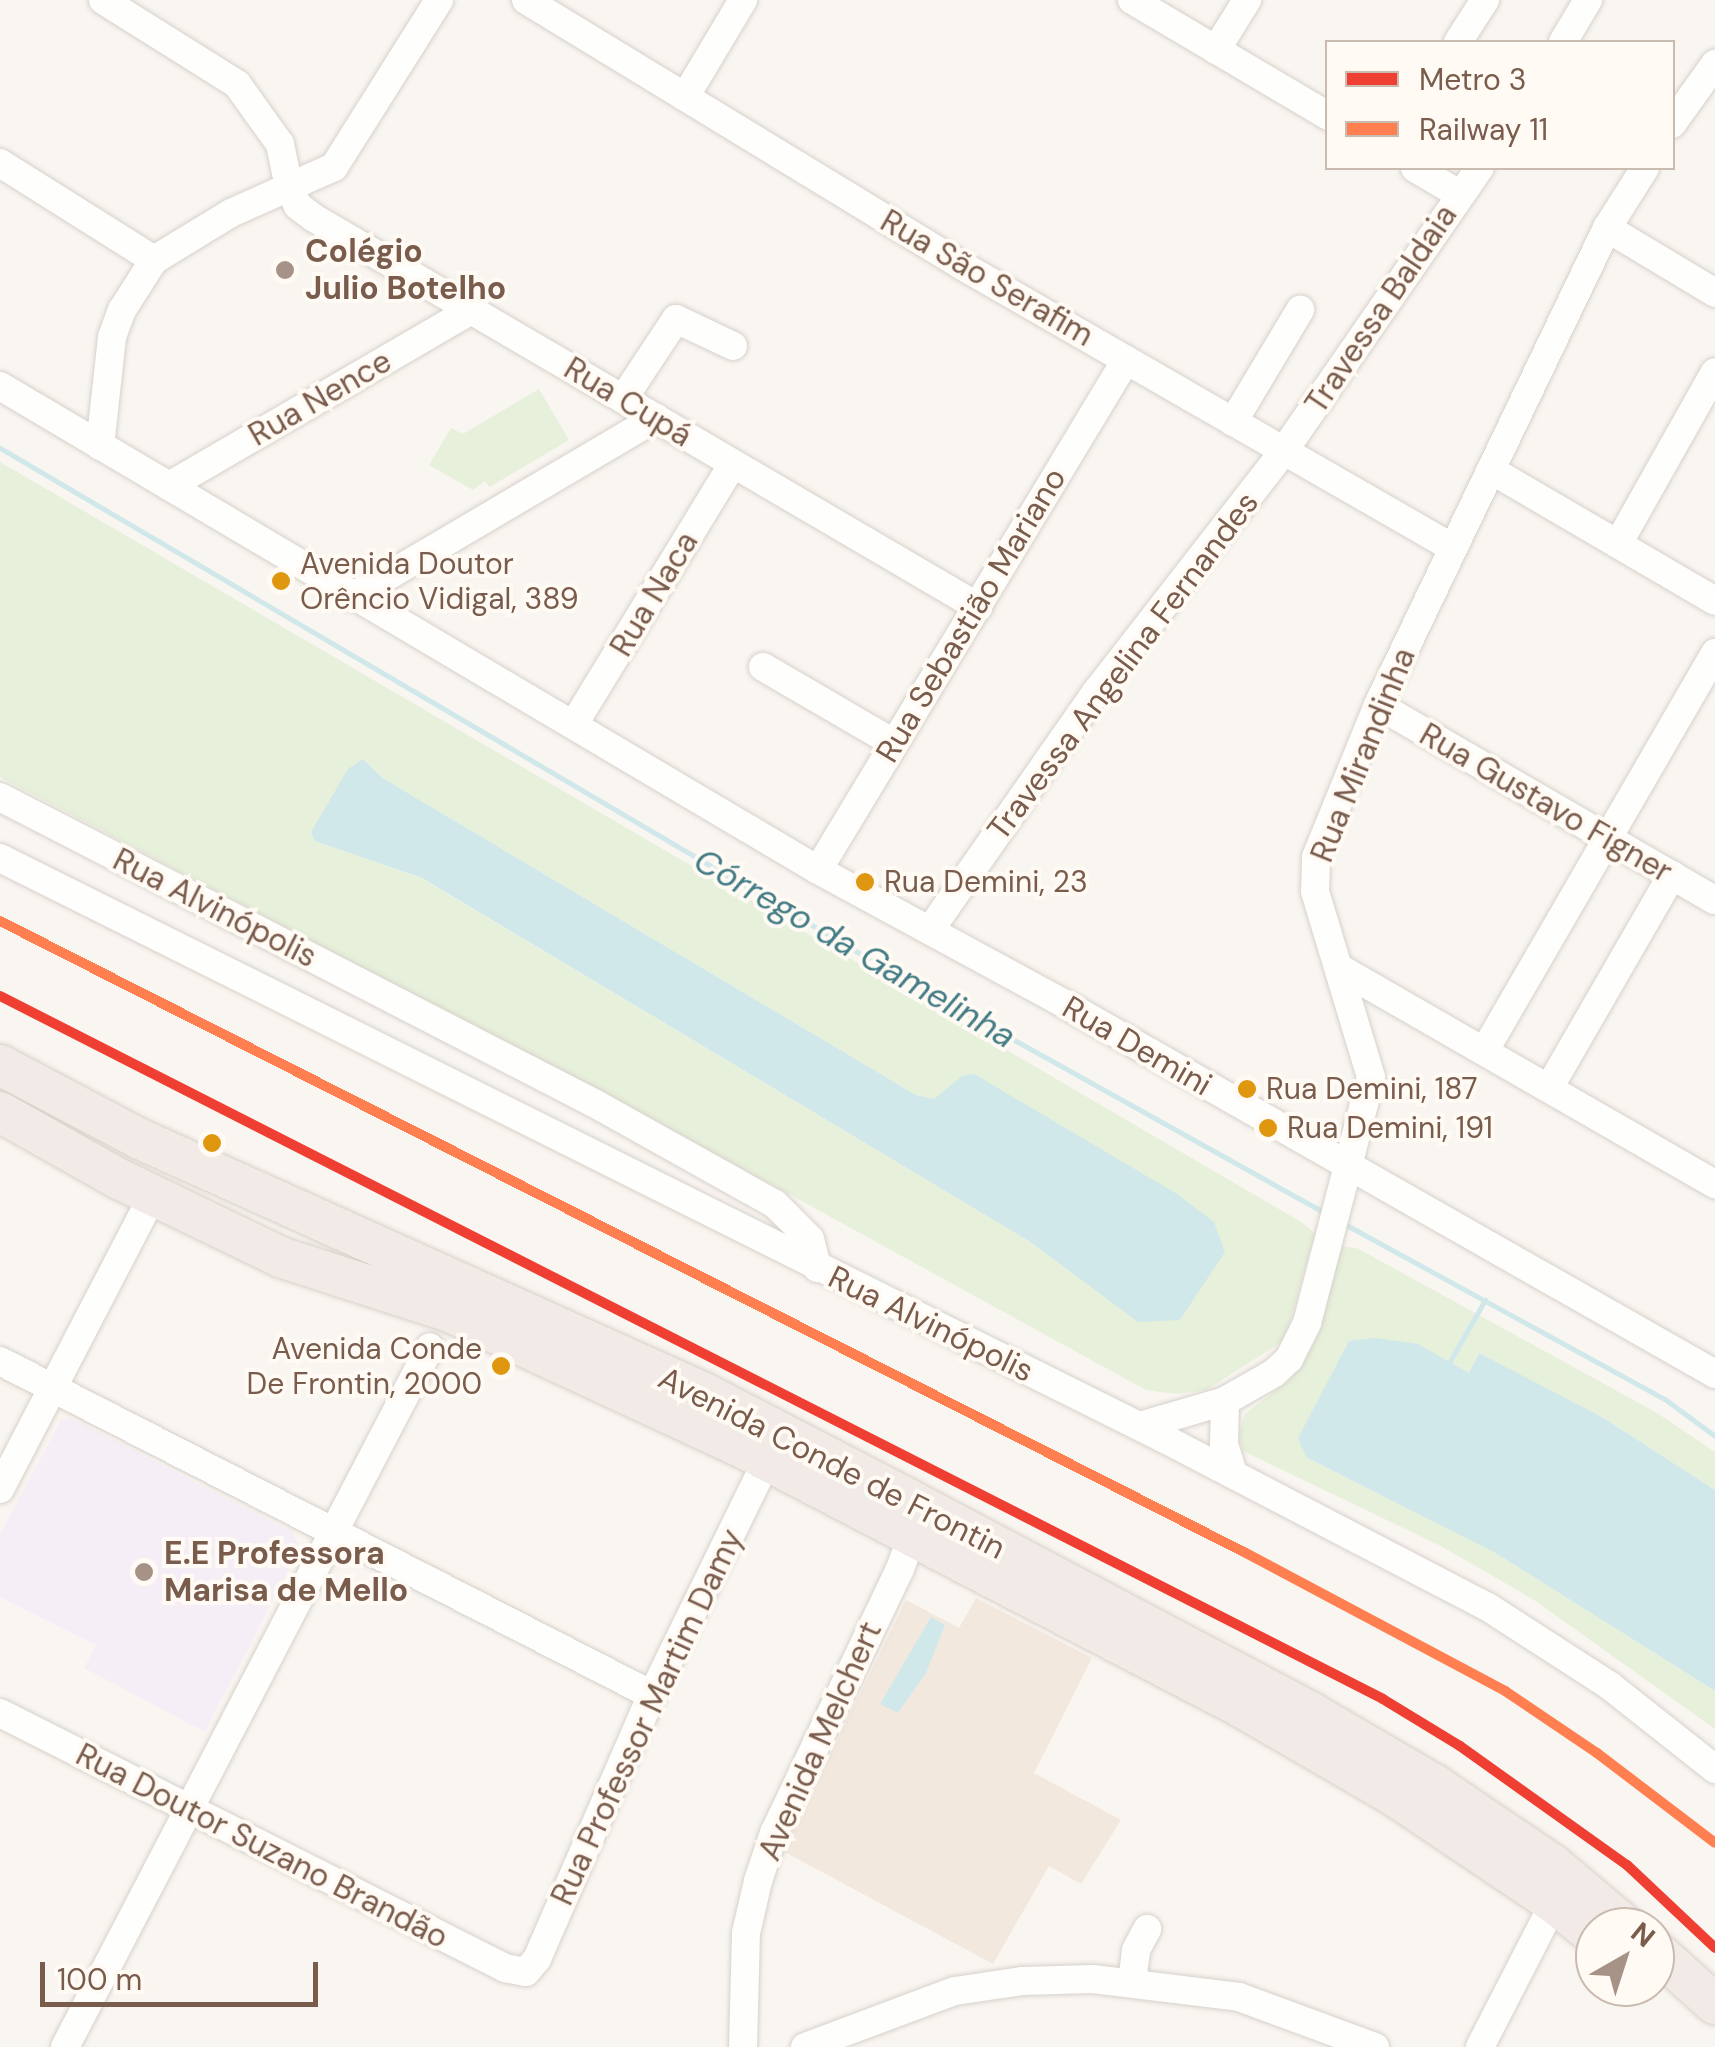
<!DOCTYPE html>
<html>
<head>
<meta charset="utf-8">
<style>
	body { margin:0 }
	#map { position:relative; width:1715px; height:2047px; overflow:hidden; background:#f9f5f0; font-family:"DM Sans",sans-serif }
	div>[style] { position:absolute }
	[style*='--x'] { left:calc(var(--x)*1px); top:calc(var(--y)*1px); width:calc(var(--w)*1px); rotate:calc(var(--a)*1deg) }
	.residential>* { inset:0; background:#f2e8de }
	.education>* { inset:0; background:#f6eef6 }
	.green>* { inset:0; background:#e7f0db }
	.water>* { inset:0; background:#d0e8ea }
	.stream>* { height:5px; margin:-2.5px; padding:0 2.5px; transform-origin:2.5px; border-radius:2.5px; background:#d0e8ea }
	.roads { filter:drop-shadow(0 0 2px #d7d1cb) drop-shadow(0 0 2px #d7d1cb) }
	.minor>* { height:28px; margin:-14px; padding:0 14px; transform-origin:14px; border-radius:14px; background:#fefefd }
	.highway>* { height:40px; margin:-20px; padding:0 20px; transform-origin:20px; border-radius:20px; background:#f2eae7 }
	.rail-1>* { height:10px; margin:-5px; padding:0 5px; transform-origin:5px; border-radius:5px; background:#ff7f50 }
	.metro-1>* { height:10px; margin:-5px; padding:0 5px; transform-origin:5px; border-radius:5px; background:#ef3f32 }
	.dots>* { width:28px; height:28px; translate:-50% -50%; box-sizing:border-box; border:5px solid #fffaf3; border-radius:50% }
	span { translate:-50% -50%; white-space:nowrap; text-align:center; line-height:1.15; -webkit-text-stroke:8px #fffaf3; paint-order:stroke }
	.bus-label { font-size:30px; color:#7a5c4d }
	.left { translate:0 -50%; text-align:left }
	.right { translate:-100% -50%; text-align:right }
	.poi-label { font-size:32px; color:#7a5c4d; font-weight:700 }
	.street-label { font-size:32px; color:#7a5c4d }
	.water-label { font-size:35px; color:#437c86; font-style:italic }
	.legend { position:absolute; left:1325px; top:40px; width:350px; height:130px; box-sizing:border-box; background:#fffaf3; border:2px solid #cabbb1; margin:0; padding:12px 18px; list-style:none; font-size:30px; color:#7a5c4d }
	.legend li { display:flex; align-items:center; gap:20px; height:50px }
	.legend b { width:50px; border:2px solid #cabbb1 }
	.north { position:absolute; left:1575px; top:1907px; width:100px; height:100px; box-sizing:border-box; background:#fffaf3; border:2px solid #cabbb1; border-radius:50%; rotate:39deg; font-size:28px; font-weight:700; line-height:40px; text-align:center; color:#7a5c4d }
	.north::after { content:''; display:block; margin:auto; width:35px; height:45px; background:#a69286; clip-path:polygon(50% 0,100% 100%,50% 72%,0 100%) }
	.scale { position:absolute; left:40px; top:1962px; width:278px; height:45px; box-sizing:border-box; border:5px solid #7a5c4d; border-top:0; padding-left:12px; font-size:30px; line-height:35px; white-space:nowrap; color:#7a5c4d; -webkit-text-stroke:8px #fffaf3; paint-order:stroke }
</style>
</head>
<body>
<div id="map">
	<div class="residential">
		<div style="clip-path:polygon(976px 1598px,1092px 1658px,1034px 1773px,1121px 1820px,1081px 1884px,1049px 1866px,993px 1964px,783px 1851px,906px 1600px,959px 1628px)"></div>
	</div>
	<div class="education">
		<div style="clip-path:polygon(70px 1418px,292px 1532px,300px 1548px,205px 1732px,84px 1668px,96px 1645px,0 1597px,0 1534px,61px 1420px)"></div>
	</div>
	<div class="green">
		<div style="clip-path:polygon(539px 389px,569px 440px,490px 487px,485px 481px,473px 490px,429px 465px,451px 428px,463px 434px)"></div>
		<div style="clip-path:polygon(evenodd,0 462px,1303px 1223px,1315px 1234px,1285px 1340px,1206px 1390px,1175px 1394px,1146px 1390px,683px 1136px,0 777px,0 462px,364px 759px,384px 779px,916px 1095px,934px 1099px,962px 1076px,1138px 1322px,1029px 1241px,421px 878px,315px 841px,364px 759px)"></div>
		<div style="clip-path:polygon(1337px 1246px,1357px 1248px,1657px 1413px,1715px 1452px,1715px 1490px,1602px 1417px,1478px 1354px,1469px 1374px,1449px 1363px,1306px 1457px,1499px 1555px,1715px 1691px,1715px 1729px,1534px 1600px,1441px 1546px,1243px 1451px,1238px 1435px,1245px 1414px,1288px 1381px,1311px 1348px,1322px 1322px)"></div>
	</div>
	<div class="water">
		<div style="clip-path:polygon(363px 759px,384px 779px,916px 1095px,934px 1099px,962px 1076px,974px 1074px,1177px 1194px,1214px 1222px,1225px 1252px,1180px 1320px,1138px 1322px,1029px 1241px,422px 878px,315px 841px,311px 832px,348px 769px)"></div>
		<div style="clip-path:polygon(1375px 1338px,1418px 1344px,1469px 1373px,1479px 1353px,1602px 1417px,1715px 1490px,1715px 1691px,1499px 1555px,1306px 1457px,1298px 1438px,1349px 1341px)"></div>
		<div style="clip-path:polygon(931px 1617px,945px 1625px,926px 1673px,898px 1713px,880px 1704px)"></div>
	</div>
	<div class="stream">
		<div style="--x:0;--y:448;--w:1024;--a:30.45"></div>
		<div style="--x:883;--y:967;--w:508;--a:29.09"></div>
		<div style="--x:1341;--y:1222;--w:371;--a:28.7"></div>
		<div style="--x:1666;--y:1400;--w:61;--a:36.3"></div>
		<div style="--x:1449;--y:1363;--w:73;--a:-60.3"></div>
	</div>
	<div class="roads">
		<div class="minor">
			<div style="--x:103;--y:0;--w:158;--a:32.1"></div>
			<div style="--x:237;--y:84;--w:74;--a:54.4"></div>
			<div style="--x:280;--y:144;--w:44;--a:78.2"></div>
			<div style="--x:289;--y:187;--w:21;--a:65"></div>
			<div style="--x:298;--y:206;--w:20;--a:37"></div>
			<div style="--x:314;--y:218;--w:770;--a:30.36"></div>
			<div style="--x:526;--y:0;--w:509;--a:31.35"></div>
			<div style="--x:961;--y:265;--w:568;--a:29.91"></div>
			<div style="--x:1132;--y:0;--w:228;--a:30.6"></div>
			<div style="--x:1458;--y:42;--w:50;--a:-57.3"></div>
			<div style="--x:1563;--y:42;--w:49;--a:-59.2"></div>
			<div style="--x:1216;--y:50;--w:59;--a:-58.2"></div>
			<div style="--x:685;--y:97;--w:113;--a:-59.1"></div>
			<div style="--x:1672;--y:124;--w:74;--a:-54.4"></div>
			<div style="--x:0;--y:163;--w:182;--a:32.2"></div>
			<div style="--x:1415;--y:168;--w:51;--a:30.6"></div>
			<div style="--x:1607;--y:228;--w:126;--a:31"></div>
			<div style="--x:0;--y:386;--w:950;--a:30.61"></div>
			<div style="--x:818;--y:870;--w:279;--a:28.5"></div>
			<div style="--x:1063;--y:1003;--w:750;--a:29.64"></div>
			<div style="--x:623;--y:399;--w:96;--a:-56.5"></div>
			<div style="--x:676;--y:319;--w:63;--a:25.3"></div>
			<div style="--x:1233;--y:422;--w:131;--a:-59.1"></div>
			<div style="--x:100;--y:446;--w:110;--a:-83.7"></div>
			<div style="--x:112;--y:337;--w:29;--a:-70"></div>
			<div style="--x:122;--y:310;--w:59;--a:-57.4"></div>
			<div style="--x:154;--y:260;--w:90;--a:-31.4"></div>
			<div style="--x:231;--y:213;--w:113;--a:-24.1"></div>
			<div style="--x:334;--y:167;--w:197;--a:-57.8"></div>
			<div style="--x:1491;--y:470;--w:259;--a:30.3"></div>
			<div style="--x:169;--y:486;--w:350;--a:-30.2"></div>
			<div style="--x:1618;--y:544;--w:197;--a:-60.6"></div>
			<div style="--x:352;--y:597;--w:353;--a:-30.5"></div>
			<div style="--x:763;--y:667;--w:149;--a:30.2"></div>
			<div style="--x:1378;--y:705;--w:389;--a:30.1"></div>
			<div style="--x:574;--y:724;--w:305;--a:-58.6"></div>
			<div style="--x:0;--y:797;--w:668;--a:27.26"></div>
			<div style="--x:594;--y:1103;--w:207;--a:29.2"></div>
			<div style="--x:775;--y:1204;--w:49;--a:45"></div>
			<div style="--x:810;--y:1239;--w:30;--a:76"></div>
			<div style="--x:0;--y:858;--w:1302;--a:26.51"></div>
			<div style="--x:1165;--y:1439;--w:364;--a:27.5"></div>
			<div style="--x:1488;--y:1607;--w:145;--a:32.9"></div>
			<div style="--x:1610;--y:1686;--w:134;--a:38.3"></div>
			<div style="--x:818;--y:870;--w:596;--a:-58.87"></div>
			<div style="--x:930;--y:930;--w:292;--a:-55.1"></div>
			<div style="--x:1097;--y:691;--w:303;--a:-52.1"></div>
			<div style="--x:1283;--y:452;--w:346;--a:-55.3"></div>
			<div style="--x:1339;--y:968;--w:434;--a:29.9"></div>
			<div style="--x:1485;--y:1050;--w:459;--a:-59.9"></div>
			<div style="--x:1549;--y:1088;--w:246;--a:-60"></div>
			<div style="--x:0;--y:1361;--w:733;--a:27.12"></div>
			<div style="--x:1225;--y:1401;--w:43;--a:91.3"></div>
			<div style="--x:1224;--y:1444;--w:31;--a:73"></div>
			<div style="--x:1140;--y:1426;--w:89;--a:-16.4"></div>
			<div style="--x:1225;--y:1401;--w:56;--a:-29.7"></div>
			<div style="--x:1274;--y:1373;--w:21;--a:-43"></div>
			<div style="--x:1289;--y:1359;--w:40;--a:-63.4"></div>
			<div style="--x:1307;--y:1323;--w:254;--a:-75.4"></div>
			<div style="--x:1371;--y:1077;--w:194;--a:-106.8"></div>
			<div style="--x:1315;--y:891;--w:34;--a:-88"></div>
			<div style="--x:1316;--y:857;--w:164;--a:-67.8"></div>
			<div style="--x:1378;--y:705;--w:529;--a:-64.36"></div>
			<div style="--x:1607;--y:228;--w:71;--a:-57.7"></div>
			<div style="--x:0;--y:1489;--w:331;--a:-62.5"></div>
			<div style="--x:0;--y:1713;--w:566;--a:26.79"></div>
			<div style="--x:505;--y:1968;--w:21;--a:11"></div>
			<div style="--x:526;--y:1972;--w:17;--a:-50"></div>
			<div style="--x:537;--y:1959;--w:288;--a:-66.5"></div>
			<div style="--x:652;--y:1695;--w:262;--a:-63.9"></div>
			<div style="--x:1132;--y:1983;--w:33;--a:-83"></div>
			<div style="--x:1136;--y:1950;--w:24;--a:-62"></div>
			<div style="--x:65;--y:2047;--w:789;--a:-62.46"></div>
			<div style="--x:743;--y:2047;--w:114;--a:-88.5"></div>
			<div style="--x:746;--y:1933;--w:53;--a:-77"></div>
			<div style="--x:758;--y:1881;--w:51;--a:-71.6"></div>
			<div style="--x:774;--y:1833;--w:293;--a:-64.5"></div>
			<div style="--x:900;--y:1569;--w:33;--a:-70"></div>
			<div style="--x:911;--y:1538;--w:20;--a:-90"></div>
			<div style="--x:805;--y:2047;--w:160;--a:-20.5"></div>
			<div style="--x:955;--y:1991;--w:69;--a:-8.4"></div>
			<div style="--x:1023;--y:1981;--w:70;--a:-1.6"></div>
			<div style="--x:1093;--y:1979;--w:147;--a:7"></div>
			<div style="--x:1239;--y:1997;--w:145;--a:20.2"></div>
			<div style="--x:1480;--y:2047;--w:162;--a:-62.8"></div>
		</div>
		<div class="highway">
			<div style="--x:0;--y:1065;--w:158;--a:27.9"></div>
			<div style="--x:140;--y:1139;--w:619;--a:24.24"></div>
			<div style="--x:704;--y:1393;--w:232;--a:27.4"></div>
			<div style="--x:910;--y:1500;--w:455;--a:27.9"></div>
			<div style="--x:1312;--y:1713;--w:143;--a:30.3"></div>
			<div style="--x:1435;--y:1785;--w:143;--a:34.1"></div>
			<div style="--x:1553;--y:1865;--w:97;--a:40"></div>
			<div style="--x:0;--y:1112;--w:137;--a:29.4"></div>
			<div style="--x:119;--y:1179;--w:179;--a:25.8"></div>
			<div style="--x:280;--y:1257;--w:179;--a:17.9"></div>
			<div style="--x:450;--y:1312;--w:321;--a:24.9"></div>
			<div style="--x:741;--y:1447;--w:564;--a:27.47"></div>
			<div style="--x:1241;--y:1707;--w:176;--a:30.1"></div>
			<div style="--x:1393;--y:1795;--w:194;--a:33.9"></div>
			<div style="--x:1554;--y:1903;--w:53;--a:38.8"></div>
			<div style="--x:1655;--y:1950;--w:81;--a:42"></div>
		</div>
	</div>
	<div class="rail-1">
		<div style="--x:0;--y:921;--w:1395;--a:26.9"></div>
		<div style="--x:1244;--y:1552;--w:296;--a:28"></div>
		<div style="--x:1505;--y:1691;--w:111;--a:34"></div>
		<div style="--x:1597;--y:1753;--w:148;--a:37.3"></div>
	</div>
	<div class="metro-1">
		<div style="--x:0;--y:996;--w:1551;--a:26.94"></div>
		<div style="--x:1383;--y:1699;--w:90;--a:31.4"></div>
		<div style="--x:1460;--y:1746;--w:205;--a:35.5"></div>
		<div style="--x:1627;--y:1865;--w:121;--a:43.3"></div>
	</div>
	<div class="dots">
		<div style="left:285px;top:270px;background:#a69286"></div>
		<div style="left:281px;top:581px;background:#de970f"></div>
		<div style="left:865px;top:882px;background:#de970f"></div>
		<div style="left:1247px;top:1089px;background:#de970f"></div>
		<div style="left:1268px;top:1128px;background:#de970f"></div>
		<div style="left:212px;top:1143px;background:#de970f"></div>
		<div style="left:501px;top:1366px;background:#de970f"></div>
		<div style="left:144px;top:1572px;background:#a69286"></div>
	</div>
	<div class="bus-label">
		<span class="left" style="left:300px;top:581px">Avenida Doutor<br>Orêncio Vidigal, 389</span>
		<span class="left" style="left:884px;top:882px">Rua Demini, 23</span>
		<span class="left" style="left:1266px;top:1089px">Rua Demini, 187</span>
		<span class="left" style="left:1287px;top:1128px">Rua Demini, 191</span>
		<span class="right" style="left:482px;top:1366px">Avenida Conde<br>De Frontin, 2000</span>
	</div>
	<div class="poi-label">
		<span class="left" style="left:305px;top:270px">Colégio<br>Julio Botelho</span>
		<span class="left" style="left:164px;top:1572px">E.E Professora<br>Marisa de Mello</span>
	</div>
	<div class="street-label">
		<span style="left:987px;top:278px;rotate:30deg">Rua São Serafim</span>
		<span style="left:1381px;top:309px;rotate:-56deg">Travessa Baldaia</span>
		<span style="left:320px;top:398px;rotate:-30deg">Rua Nence</span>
		<span style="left:628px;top:402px;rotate:31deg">Rua Cupá</span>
		<span style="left:654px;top:594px;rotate:-59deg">Rua Naca</span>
		<span style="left:971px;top:615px;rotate:-59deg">Rua Sebastião Mariano</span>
		<span style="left:1123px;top:666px;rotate:-53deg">Travessa Angelina Fernandes</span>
		<span style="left:1363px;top:755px;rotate:-68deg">Rua Mirandinha</span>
		<span style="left:1546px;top:803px;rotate:30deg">Rua Gustavo Figner</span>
		<span style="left:215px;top:908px;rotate:27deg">Rua Alvinópolis</span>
		<span style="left:1137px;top:1046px;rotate:30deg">Rua Demini</span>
		<span style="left:931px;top:1324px;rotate:26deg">Rua Alvinópolis</span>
		<span style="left:832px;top:1463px;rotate:27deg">Avenida Conde de Frontin</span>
		<span style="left:647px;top:1717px;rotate:-65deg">Rua Professor Martim Damy</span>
		<span style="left:820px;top:1741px;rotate:-66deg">Avenida Melchert</span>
		<span style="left:262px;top:1846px;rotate:27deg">Rua Doutor Suzano Brandão</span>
	</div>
	<div class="water-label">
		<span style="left:855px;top:948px;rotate:30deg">Córrego da Gamelinha</span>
	</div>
	<ul class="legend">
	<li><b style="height:12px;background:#ef3f32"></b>Metro 3</li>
	<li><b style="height:12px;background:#ff7f50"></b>Railway 11</li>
	</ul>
	<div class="north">N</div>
	<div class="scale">100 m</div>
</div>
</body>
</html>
